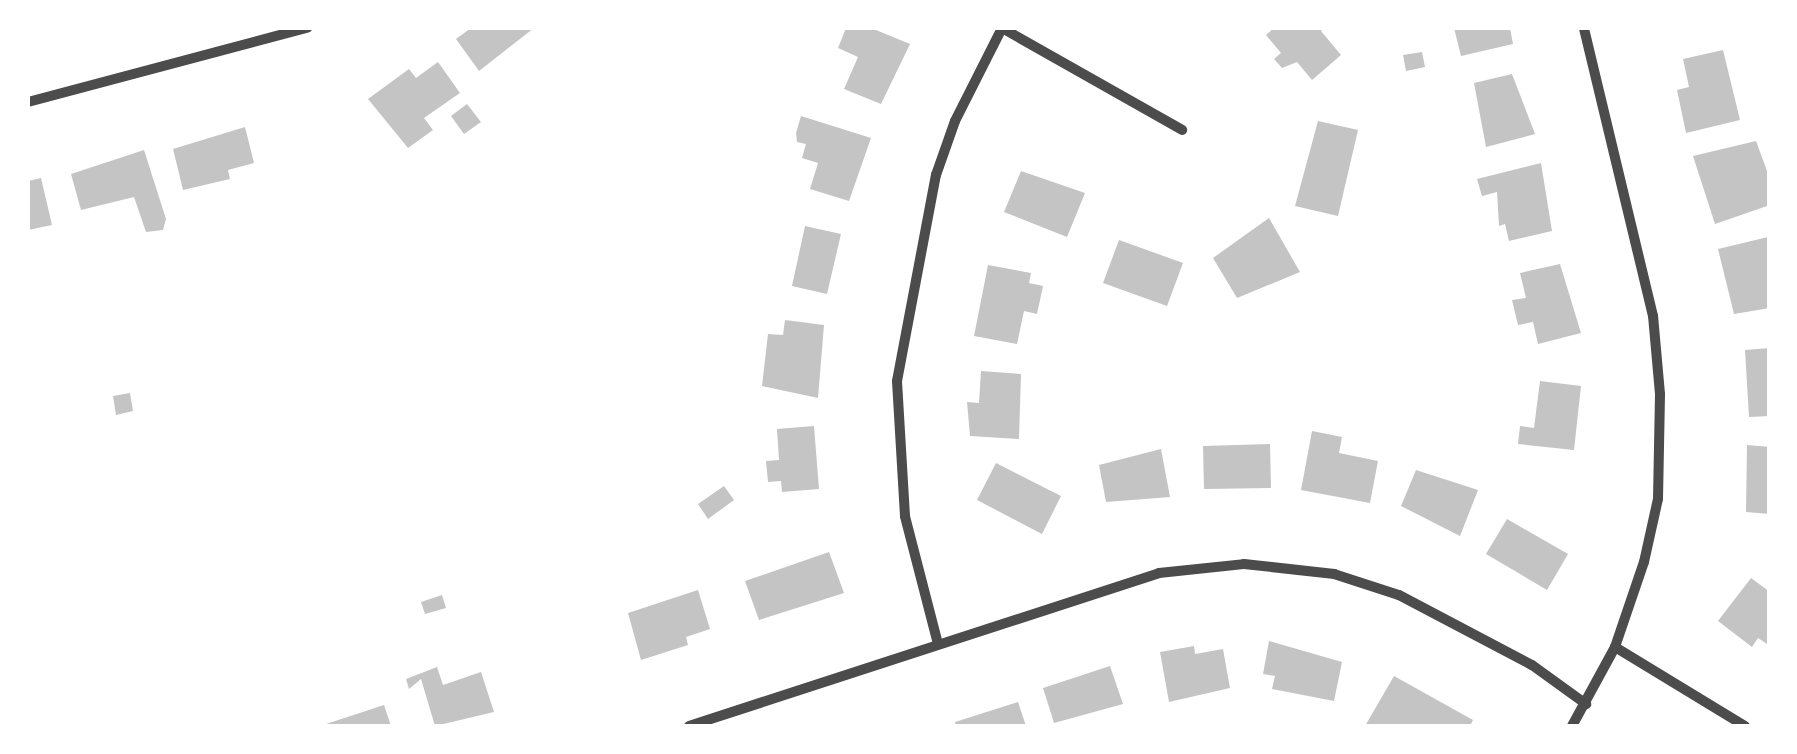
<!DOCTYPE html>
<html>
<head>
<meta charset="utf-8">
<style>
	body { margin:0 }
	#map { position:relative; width:1797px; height:754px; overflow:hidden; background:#fff; font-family:"PT Sans Narrow",sans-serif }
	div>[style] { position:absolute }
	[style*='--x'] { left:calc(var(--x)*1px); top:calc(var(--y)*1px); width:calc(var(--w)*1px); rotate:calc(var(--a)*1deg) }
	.building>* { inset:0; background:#c4c4c4 }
	.minor>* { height:10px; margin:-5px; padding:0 5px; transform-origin:5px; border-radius:5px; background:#4c4c4c }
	span { translate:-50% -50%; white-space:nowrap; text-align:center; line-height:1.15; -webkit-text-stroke:10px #fff; paint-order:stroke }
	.frame { position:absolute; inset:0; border:30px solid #fff; pointer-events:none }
</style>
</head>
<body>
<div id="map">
	<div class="building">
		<div style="clip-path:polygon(471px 28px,534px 28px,479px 71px,456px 39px)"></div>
		<div style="clip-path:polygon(846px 28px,871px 28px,910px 44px,881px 104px,844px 89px,858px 57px,838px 48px)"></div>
		<div style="clip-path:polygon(1274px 28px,1325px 28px,1321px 31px,1341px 55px,1312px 80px,1297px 62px,1282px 68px,1274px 59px,1281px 53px,1266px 35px)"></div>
		<div style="clip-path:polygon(1454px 28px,1510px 28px,1513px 44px,1461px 56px)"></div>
		<div style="clip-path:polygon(1723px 50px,1740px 120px,1686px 133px,1677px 90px,1689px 87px,1683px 59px)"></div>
		<div style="clip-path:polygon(1422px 52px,1425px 67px,1406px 71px,1403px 55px)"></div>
		<div style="clip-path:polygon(438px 62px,460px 93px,424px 118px,433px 130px,408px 148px,368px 99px,409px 69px,416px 78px)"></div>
		<div style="clip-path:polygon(1512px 74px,1535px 134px,1486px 147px,1474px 83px)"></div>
		<div style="clip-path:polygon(467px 104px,481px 122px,464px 134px,451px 116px)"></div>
		<div style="clip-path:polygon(801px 116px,871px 138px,849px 201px,810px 189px,818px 163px,802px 158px,806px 144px,797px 142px,796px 133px)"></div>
		<div style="clip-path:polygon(1318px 121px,1358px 130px,1338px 216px,1295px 206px)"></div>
		<div style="clip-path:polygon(245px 127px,254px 163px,228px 170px,230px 179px,183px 190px,173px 149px)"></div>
		<div style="clip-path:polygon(1756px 141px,1770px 179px,1770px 205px,1715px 224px,1693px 156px)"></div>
		<div style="clip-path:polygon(144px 150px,166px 219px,163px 230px,146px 232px,134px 197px,81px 210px,71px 174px)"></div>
		<div style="clip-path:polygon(1541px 163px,1552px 231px,1509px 241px,1505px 224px,1499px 226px,1497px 192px,1482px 196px,1477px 179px)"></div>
		<div style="clip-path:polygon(1021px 171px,1085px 193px,1067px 237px,1004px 212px)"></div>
		<div style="clip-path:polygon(41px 178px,52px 225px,28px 230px,28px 181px)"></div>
		<div style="clip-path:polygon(1269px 218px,1300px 272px,1237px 298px,1213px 258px)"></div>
		<div style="clip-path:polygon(805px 226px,841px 234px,827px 294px,792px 286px)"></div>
		<div style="clip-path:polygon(1768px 237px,1770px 308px,1734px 314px,1718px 249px)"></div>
		<div style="clip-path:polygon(1119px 240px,1183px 263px,1167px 306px,1103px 283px)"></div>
		<div style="clip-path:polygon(1560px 264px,1581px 333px,1538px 344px,1533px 322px,1518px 325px,1512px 300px,1526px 298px,1520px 273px)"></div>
		<div style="clip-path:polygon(988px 265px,1031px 273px,1029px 283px,1043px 286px,1037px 314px,1024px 311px,1017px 344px,974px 336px)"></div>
		<div style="clip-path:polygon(785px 320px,824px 325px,818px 398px,762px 386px,768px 334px,783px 335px)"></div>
		<div style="clip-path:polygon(1770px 348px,1770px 416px,1749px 417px,1745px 350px)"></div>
		<div style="clip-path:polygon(981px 371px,1021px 374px,1019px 439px,970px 436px,967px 402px,979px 403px)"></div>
		<div style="clip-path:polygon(1540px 381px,1581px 386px,1574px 450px,1518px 444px,1520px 426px,1534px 428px)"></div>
		<div style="clip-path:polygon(130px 393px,133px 411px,116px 415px,113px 396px)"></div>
		<div style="clip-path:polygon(814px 426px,819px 489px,782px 492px,781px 481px,768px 482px,766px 461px,779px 460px,777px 429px)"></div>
		<div style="clip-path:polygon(1312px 431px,1342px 437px,1339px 453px,1378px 461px,1370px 503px,1301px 490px)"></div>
		<div style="clip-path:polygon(1270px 444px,1271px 488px,1204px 489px,1203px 446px)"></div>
		<div style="clip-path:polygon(1747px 445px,1770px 447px,1770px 514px,1746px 512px)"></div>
		<div style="clip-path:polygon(1161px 449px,1170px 497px,1106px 502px,1099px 465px)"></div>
		<div style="clip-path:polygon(996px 463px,1061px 496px,1042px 534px,977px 500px)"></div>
		<div style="clip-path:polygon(1416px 470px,1478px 490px,1460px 536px,1401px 506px)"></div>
		<div style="clip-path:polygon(724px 486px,734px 500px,708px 519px,698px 504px)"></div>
		<div style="clip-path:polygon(1507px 519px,1568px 554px,1547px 590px,1486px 554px)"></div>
		<div style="clip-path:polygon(829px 552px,844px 593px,759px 620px,745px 581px)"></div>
		<div style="clip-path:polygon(1751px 578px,1770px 592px,1770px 646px,1758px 638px,1752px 647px,1718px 621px)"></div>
		<div style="clip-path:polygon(698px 590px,710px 629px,686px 637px,688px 645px,641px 660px,628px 613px)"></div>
		<div style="clip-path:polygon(442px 595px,446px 608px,425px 614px,421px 602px)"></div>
		<div style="clip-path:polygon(1269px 641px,1342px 662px,1334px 701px,1272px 689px,1275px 676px,1263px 674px)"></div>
		<div style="clip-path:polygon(1194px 646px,1195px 654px,1223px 649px,1230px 688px,1169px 702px,1160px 652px)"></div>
		<div style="clip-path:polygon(1110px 666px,1123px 704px,1054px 723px,1043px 688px)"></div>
		<div style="clip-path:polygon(437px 667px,443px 685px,481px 672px,494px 712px,435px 726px,421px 679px,409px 689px,406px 679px)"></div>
		<div style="clip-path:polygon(1394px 676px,1473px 720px,1470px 726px,1365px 726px)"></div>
		<div style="clip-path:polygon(1018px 702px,1026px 726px,956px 726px,955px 722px)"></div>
		<div style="clip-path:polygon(384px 705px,391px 726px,320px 726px)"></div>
	</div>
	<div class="minor">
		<div style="--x:1002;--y:28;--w:207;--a:29.5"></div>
		<div style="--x:28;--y:102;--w:289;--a:-14.9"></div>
		<div style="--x:938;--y:644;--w:132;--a:-104.5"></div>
		<div style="--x:905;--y:516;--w:135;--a:-93.4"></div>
		<div style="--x:897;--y:381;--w:210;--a:-79.3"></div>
		<div style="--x:936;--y:175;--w:57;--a:-70.6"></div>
		<div style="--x:955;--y:121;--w:104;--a:-63.2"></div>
		<div style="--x:1615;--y:647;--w:152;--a:31.3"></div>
		<div style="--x:689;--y:726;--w:494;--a:-18"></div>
		<div style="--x:1159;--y:573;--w:85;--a:-6"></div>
		<div style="--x:1244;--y:564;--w:91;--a:6.3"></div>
		<div style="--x:1334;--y:574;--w:68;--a:17.9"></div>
		<div style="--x:1399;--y:595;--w:150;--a:27.8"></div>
		<div style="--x:1532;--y:665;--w:67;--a:35.8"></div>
		<div style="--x:1572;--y:726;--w:90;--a:-61.4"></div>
		<div style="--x:1615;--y:647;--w:90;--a:-71.2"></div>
		<div style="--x:1644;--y:562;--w:65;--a:-77.5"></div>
		<div style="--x:1658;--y:499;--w:105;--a:-88.9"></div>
		<div style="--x:1660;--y:394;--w:78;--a:-95.1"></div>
		<div style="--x:1653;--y:316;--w:296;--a:-103.5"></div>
	</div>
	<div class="frame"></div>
</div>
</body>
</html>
